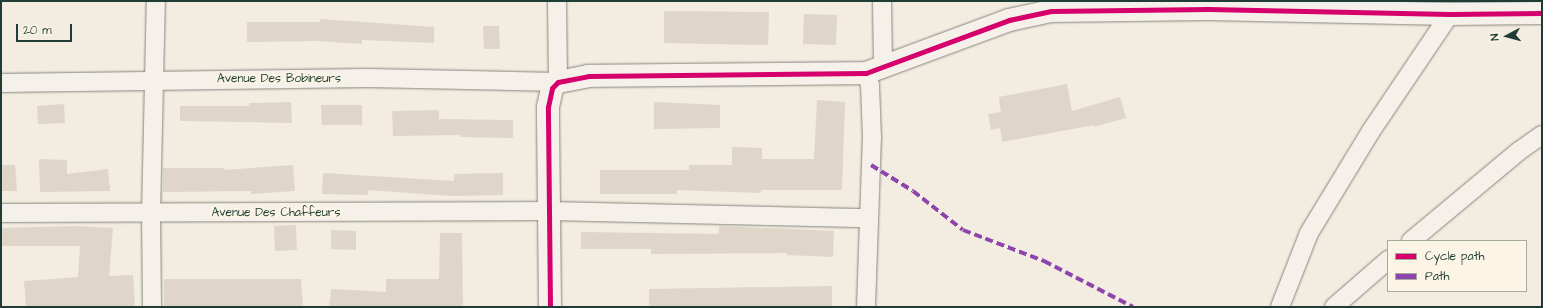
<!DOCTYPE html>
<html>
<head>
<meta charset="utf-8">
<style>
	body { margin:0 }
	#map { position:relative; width:1543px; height:308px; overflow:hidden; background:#f3ece0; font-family:"Architects Daughter",sans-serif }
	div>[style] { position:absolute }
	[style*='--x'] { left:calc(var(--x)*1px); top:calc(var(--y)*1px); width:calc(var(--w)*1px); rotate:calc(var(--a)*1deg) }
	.building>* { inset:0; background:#dfd5c8 }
	.roads { filter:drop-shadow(0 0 1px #84867f) drop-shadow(0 0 1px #84867f) }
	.street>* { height:18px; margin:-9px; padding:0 9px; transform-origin:9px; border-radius:9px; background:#f5f1ea }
	.secondary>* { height:22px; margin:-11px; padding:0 11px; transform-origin:11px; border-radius:11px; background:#f5f1ea }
	.quiet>* { height:4px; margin-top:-2px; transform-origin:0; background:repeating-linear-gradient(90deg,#8e44ad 0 8px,transparent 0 12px) }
	.cycleway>* { height:5px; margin:-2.5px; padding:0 2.5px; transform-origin:2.5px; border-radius:2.5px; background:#d6006c }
	span { translate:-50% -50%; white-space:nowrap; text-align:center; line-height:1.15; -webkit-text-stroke:3.5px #fcf5e5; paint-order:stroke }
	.street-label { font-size:12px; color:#1f3d34 }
	.frame { position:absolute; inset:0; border:2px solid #1f3d34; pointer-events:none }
	.legend { position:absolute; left:1387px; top:240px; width:140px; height:52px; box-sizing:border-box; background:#fcf5e5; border:1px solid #a4ab9e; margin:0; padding:5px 7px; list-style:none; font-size:12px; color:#1f3d34 }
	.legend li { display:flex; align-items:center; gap:8px; height:20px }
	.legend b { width:20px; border:1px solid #a4ab9e }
	.north { position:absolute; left:1487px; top:16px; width:40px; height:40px; -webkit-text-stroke:3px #fcf5e5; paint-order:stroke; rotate:264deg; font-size:11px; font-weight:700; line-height:16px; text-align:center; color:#1f3d34 }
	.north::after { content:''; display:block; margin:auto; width:14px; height:18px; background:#1f3d34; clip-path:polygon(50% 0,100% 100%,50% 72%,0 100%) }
	.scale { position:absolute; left:16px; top:24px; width:56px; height:18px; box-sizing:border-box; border:2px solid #1f3d34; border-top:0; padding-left:5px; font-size:12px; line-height:14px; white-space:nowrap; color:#1f3d34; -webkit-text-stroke:3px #fcf5e5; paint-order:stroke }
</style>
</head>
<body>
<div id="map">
	<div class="building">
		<div style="clip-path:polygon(664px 11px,769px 12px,768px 45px,664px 43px)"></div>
		<div style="clip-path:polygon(804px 14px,837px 15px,836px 45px,803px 44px)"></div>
		<div style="clip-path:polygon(320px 19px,434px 27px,434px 43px,362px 40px,362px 44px,319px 41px,247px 42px,247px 22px,320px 22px)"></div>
		<div style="clip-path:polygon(483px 26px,499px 26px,500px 49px,484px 49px)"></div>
		<div style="clip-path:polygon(1067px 84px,1072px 111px,1120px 97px,1126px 118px,1094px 127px,1094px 125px,1002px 142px,1000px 128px,991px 130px,988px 114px,1001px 112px,999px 97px)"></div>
		<div style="clip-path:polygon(817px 100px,845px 102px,842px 190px,761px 190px,761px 193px,677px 190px,677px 194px,600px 194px,600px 170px,689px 170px,689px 165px,732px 165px,732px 147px,762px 148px,762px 159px,814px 159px)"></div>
		<div style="clip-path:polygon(291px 102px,292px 123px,180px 121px,180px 106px,249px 106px,249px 103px)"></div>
		<div style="clip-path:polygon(654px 102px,720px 105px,720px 128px,654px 129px)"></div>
		<div style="clip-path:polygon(64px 104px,65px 123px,38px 124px,37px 106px)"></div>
		<div style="clip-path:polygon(321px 105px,362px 105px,362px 125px,322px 125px)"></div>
		<div style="clip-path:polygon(439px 110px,439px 119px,513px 120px,513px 138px,461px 137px,461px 135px,393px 136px,392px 111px)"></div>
		<div style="clip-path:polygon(39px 159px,67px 160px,67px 174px,108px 169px,110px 191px,40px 192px)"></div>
		<div style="clip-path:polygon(1px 165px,15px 165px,17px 191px,1px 191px)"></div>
		<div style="clip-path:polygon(293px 165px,295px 191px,251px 194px,251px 191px,163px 192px,163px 168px,223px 168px,224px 170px)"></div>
		<div style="clip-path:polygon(323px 173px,454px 181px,454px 174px,503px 173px,503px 195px,451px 196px,368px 190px,368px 195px,322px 194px)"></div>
		<div style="clip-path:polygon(296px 225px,297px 250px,275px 251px,274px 226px)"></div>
		<div style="clip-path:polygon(77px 226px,113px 228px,109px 276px,133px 275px,135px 307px,26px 307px,24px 281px,78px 277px,80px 246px,1px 246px,1px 228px)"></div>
		<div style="clip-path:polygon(719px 226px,834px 231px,833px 257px,787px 255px,787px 253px,651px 254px,651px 249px,581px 249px,581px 232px,719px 234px)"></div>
		<div style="clip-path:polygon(331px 230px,356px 231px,356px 250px,331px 249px)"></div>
		<div style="clip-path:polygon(440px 233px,462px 233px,463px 307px,329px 307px,331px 289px,386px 292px,386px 279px,439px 279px)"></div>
		<div style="clip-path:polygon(164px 279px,301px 279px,303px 307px,164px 307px)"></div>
		<div style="clip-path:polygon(832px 286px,832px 307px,649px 307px,649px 289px)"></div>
	</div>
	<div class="roads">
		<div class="street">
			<div style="--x:882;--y:1;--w:66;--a:89.1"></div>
			<div style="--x:1;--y:83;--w:367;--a:-0.8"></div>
			<div style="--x:368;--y:78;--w:190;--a:1.2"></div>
			<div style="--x:558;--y:82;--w:81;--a:-90.7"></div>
			<div style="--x:1;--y:213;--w:549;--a:-0.21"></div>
			<div style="--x:550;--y:211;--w:318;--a:1.3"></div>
			<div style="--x:1411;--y:241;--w:141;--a:-39.8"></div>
			<div style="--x:1519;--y:151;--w:28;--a:-35"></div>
			<div style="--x:152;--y:307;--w:93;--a:-90.6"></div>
			<div style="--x:151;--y:214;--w:213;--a:-88.7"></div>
			<div style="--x:866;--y:307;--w:169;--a:-88"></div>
			<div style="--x:872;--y:138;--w:53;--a:-92.2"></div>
			<div style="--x:870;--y:85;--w:13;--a:-108"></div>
			<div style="--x:1280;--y:307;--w:79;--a:-68.6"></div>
			<div style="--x:1309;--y:233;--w:119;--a:-58.7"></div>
			<div style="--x:1371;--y:131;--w:141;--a:-56"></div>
			<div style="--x:1334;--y:307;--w:72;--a:-41"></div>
		</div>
		<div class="secondary">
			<div style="--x:550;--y:307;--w:200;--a:-90.6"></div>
			<div style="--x:548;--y:107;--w:19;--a:-78"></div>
			<div style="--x:552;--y:88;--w:8;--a:-45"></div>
			<div style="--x:558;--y:82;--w:31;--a:-11"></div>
			<div style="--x:588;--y:76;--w:278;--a:-0.6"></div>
			<div style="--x:866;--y:73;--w:153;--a:-20.3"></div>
			<div style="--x:1009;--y:20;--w:43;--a:-12.1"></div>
			<div style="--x:1051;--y:11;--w:157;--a:-0.7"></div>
			<div style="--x:1208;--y:9;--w:242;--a:1.2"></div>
			<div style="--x:1450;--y:14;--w:92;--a:-0.6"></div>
		</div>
	</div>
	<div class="quiet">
		<div style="--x:871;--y:165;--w:49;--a:31.8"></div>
		<div style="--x:913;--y:191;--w:63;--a:38"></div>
		<div style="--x:963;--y:230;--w:87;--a:20.9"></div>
		<div style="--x:1044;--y:261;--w:100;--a:27.3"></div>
	</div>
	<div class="cycleway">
		<div style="--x:550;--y:307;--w:200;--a:-90.6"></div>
		<div style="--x:548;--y:107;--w:19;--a:-78"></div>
		<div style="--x:552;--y:88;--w:8;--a:-45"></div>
		<div style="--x:558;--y:82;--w:31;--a:-11"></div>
		<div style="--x:588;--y:76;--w:278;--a:-0.6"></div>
		<div style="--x:866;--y:73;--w:153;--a:-20.3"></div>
		<div style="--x:1009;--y:20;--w:43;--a:-12.1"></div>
		<div style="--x:1051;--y:11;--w:157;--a:-0.7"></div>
		<div style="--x:1208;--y:9;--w:242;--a:1.2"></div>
		<div style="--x:1450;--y:14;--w:92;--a:-0.6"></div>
	</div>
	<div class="street-label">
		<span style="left:279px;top:79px">Avenue Des Bobineurs</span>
		<span style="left:276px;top:213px">Avenue Des Chaffeurs</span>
	</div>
	<div class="frame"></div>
	<ul class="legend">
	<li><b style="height:5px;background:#d6006c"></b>Cycle path</li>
	<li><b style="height:5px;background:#8e44ad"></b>Path</li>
	</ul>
	<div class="north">N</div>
	<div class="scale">20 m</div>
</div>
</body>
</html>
